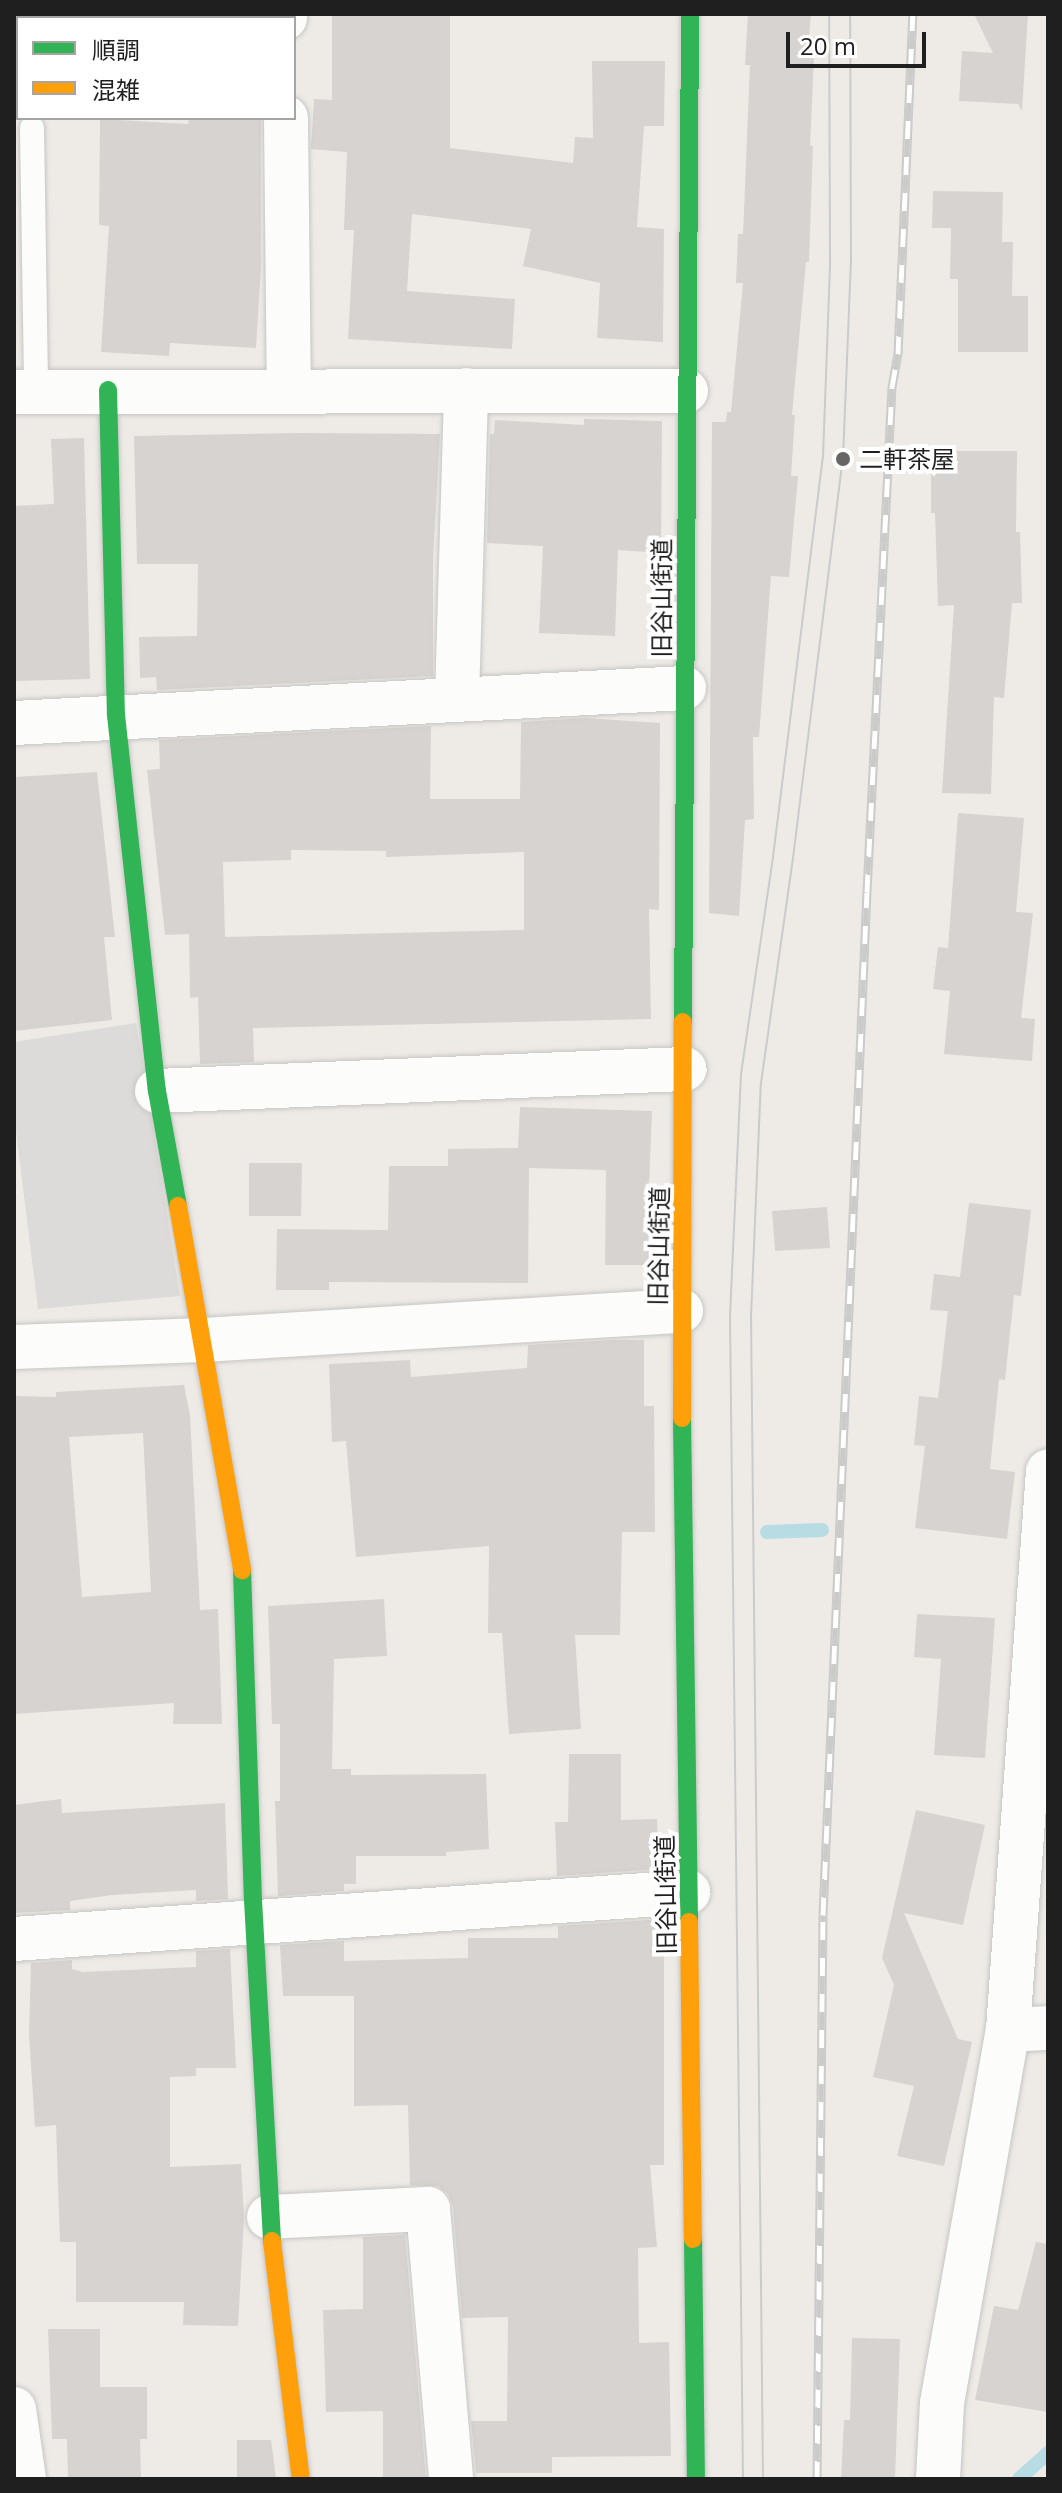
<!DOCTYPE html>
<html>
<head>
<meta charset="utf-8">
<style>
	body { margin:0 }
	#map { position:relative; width:1062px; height:2493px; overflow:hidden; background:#eeebe7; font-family:"Open Sans","Noto Sans JP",sans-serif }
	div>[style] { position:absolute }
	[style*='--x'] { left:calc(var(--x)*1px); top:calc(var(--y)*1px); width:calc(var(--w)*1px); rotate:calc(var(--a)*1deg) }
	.parking>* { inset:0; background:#dcdbd9 }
	.stream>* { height:14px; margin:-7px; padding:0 7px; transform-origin:7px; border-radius:7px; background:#b7dce4 }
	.building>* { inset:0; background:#d6d3d0 }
	.roads { filter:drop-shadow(0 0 2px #c6c5c3) drop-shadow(0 0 2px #c6c5c3) }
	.lane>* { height:24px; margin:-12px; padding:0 12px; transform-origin:12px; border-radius:12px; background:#fcfcfb }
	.street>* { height:44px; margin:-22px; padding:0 22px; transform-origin:22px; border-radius:22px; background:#fcfcfb }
	.fast>* { height:18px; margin:-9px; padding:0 9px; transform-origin:9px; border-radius:9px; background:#30b455 }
	.slow>* { height:18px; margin:-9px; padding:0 9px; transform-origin:9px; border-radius:9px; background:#ff9f0a }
	.tram>* { height:2px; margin:-1px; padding:0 1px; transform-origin:1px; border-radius:1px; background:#cbcbca }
	.rail>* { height:9px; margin-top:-4.5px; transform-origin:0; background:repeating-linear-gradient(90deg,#fff 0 18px,#cbcbca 0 36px); box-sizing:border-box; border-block:2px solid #cbcbca }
	.dots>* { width:22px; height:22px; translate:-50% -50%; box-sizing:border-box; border:4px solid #fff; border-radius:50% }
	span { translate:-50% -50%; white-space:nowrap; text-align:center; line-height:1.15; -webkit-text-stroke:8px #fff; paint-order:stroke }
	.poi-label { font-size:24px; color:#1f1f1f }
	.left { translate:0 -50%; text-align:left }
	.street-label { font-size:24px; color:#1f1f1f }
	.frame { position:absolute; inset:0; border:16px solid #1f1f1f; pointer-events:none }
	.legend { position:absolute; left:16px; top:16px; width:280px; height:104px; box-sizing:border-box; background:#fff; border:2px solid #a5a5a5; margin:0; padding:10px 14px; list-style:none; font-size:24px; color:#1f1f1f }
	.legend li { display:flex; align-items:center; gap:16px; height:40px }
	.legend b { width:40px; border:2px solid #a5a5a5 }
	.scale { position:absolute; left:786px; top:32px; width:140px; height:36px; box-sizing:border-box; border:4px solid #1f1f1f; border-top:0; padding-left:10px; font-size:24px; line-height:28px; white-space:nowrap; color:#1f1f1f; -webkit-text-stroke:6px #fff; paint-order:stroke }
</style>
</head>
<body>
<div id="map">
	<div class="parking">
		<div style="clip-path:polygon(136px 1023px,180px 1296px,38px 1309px,14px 1115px,14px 1042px)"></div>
	</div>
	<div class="stream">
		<div style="--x:767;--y:1532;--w:55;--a:-2.1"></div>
		<div style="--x:1019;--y:2479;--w:39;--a:-42"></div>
	</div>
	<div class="building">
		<div style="clip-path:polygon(450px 14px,450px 148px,573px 163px,575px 137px,593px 138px,592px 61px,665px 61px,664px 126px,644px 126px,637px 227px,664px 229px,663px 342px,597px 338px,600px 283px,523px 266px,531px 229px,412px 214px,407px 291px,515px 299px,512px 349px,348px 339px,354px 230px,344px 230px,347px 152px,311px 149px,314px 99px,332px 100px,332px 15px)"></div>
		<div style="clip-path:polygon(748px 14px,811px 14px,809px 37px,815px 37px,810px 146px,813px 146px,809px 262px,806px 262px,792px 415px,795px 415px,791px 476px,798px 476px,789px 577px,771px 576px,759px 737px,753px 737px,754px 819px,745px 820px,739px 916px,709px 913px,712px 422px,726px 422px,727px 412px,731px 412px,743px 283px,736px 283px,738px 234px,743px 234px,750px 65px,745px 65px)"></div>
		<div style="clip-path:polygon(974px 14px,1028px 14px,1022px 111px,1018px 104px,959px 101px,962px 51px,993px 53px)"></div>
		<div style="clip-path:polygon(189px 118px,261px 118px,261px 267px,256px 348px,170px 343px,169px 356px,101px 352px,109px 226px,99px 225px,100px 119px,188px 124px)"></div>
		<div style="clip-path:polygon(933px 191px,1003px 192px,1002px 242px,1013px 242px,1012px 296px,1028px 296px,1028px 352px,958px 352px,958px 279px,950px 279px,951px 228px,932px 228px)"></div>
		<div style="clip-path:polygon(584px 419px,662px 421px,661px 553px,618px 550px,615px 636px,539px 633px,543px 546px,487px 543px,490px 434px,494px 434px,495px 420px,584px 425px)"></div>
		<div style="clip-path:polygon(300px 433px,440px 434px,433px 559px,433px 676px,157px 690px,156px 677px,140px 678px,139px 637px,197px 636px,198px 564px,137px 564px,134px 436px)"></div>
		<div style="clip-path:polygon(84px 438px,90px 679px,14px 681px,14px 506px,54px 504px,51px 439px)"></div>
		<div style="clip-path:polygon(931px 451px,1017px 451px,1016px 532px,1020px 532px,1022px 603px,1012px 603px,1004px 698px,994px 697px,991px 794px,942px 793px,954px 605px,938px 606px,935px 513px,931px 513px)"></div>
		<div style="clip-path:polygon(evenodd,585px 718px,660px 723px,659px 910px,649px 909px,651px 1019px,253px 1028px,254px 1062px,200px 1064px,198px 997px,190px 998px,189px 934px,165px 935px,147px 770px,160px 769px,159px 740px,431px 726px,430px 799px,520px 799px,521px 722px,585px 718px,291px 850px,386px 851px,386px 857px,524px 852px,524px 930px,225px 937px,223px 862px,291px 860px,291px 850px)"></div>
		<div style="clip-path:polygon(97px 772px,115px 937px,104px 937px,112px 1020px,14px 1031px,14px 777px)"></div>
		<div style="clip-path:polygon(958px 813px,1024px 818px,1016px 912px,1033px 913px,1021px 1018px,1035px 1019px,1032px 1061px,944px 1054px,950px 991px,933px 989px,938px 947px,948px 948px)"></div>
		<div style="clip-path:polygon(520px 1107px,652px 1111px,648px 1212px,657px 1212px,656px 1265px,605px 1265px,606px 1170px,529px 1168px,528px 1283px,329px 1282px,329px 1290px,276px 1290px,277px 1229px,388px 1230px,389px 1166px,448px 1166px,448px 1149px,518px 1148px)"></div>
		<div style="clip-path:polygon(249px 1163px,302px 1163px,301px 1216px,249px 1216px)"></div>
		<div style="clip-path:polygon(969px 1203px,1031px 1210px,1021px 1296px,1014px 1295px,1005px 1380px,999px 1379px,990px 1469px,1015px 1472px,1007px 1539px,915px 1528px,925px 1446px,914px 1445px,919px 1396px,938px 1398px,948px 1311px,930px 1310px,934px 1274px,960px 1277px)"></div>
		<div style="clip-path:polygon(827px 1207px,830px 1248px,775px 1251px,772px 1211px)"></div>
		<div style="clip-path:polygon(614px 1340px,644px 1340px,644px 1406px,654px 1406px,655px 1532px,622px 1532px,620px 1635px,575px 1635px,581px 1729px,509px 1734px,502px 1633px,488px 1633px,489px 1546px,356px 1557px,346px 1441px,332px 1442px,329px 1364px,410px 1360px,411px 1377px,527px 1368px,528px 1345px)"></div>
		<div style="clip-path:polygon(evenodd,184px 1385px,190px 1415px,200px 1610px,218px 1609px,222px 1724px,173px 1724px,174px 1703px,14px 1714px,14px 1396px,56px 1397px,56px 1392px,184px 1385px,143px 1433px,151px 1592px,82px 1597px,69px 1437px,143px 1433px)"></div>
		<div style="clip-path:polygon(384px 1599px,387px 1656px,334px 1659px,332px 1769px,351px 1769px,351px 1775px,486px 1774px,489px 1849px,446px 1852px,446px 1856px,356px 1856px,356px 1884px,344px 1884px,344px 1891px,278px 1896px,275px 1801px,280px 1801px,280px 1724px,272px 1724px,268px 1606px)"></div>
		<div style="clip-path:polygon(917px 1614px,995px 1618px,985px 1758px,934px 1755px,941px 1659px,914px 1657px)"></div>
		<div style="clip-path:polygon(569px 1754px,621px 1754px,621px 1820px,657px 1819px,659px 1869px,557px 1876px,555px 1822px,568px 1822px)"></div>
		<div style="clip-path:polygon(61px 1799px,62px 1813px,225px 1803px,228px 1899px,196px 1901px,196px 1890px,112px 1895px,70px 1901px,70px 1910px,14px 1913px,14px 1805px)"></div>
		<div style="clip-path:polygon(916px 1810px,985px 1825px,963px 1925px,904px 1913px,958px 2039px,972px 2042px,944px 2166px,897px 2156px,914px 2086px,873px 2077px,894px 1985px,882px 1958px)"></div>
		<div style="clip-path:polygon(664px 1919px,664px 2165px,650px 2165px,657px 2247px,638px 2248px,639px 2343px,669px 2342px,671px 2456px,552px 2457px,552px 2473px,476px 2473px,471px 2421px,507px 2421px,508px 2317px,462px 2318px,453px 2206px,448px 2194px,438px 2186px,410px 2185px,408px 2105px,354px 2106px,354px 1996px,283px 1996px,280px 1945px,344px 1941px,344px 1961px,468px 1958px,468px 1938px,558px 1938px,558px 1926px)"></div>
		<div style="clip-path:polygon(230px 1949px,236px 2068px,196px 2068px,196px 2076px,170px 2077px,170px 2167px,241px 2164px,244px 2218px,238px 2326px,183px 2325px,184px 2302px,76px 2302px,76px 2242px,60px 2242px,56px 2125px,35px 2127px,29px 2035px,31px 1963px,72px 1960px,72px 1969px,83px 1972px,196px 1967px,196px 1951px)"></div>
		<div style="clip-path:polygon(405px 2235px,426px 2479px,383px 2479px,383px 2411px,326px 2412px,323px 2310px,363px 2309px,363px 2237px)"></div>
		<div style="clip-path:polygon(1036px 2242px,1048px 2244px,1048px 2412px,975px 2400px,994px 2306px,1018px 2310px)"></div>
		<div style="clip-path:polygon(48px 2329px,100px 2329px,100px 2387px,147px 2387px,147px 2439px,140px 2439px,141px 2479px,68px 2479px,67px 2439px,52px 2439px)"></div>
		<div style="clip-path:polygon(852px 2338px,900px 2339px,895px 2479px,841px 2479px,844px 2420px,850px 2420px)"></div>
		<div style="clip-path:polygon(237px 2440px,271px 2440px,276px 2479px,237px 2479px)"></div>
	</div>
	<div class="roads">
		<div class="lane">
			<div style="--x:32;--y:128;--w:264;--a:89.1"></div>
		</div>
		<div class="street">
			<div style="--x:285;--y:14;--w:4;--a:90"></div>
			<div style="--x:286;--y:118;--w:273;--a:89.4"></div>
			<div style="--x:14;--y:392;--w:672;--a:-0.09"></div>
			<div style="--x:457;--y:698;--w:308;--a:-88.3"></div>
			<div style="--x:14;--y:723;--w:671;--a:-2.99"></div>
			<div style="--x:157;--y:1091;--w:528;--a:-2.39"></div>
			<div style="--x:14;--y:1347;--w:189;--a:-2.1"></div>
			<div style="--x:203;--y:1340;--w:479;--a:-3.5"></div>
			<div style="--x:14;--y:1939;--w:676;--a:-3.99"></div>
			<div style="--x:1008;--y:2030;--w:40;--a:-2.9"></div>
			<div style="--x:269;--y:2217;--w:159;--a:-2.9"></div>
			<div style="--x:428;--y:2209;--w:271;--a:85.1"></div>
			<div style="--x:14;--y:2409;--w:71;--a:81.9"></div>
			<div style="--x:938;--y:2479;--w:76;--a:-87"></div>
			<div style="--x:942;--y:2403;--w:379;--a:-80"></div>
			<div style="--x:1008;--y:2030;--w:560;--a:-85.91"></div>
		</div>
		<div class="fast">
			<div style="--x:108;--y:390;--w:325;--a:88.6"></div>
			<div style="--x:116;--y:715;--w:378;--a:83.8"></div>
			<div style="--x:157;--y:1091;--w:117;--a:79.7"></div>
			<div style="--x:683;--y:1022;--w:1008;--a:-89.6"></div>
			<div style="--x:682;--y:1418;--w:504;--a:89.2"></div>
			<div style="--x:242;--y:1570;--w:330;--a:88.1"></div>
			<div style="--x:253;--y:1900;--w:342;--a:86.8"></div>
			<div style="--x:693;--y:2239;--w:240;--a:89.3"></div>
		</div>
		<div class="slow">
			<div style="--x:178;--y:1206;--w:370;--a:80"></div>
			<div style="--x:682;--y:1418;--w:396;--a:-89.9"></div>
			<div style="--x:689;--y:1922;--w:317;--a:89.3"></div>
			<div style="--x:272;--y:2241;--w:240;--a:83.1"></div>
		</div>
	</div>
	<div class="tram">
		<div style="--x:743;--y:2479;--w:1163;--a:-90.64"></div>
		<div style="--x:730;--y:1316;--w:242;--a:-87.4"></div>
		<div style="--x:741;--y:1074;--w:219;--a:-81.6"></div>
		<div style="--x:773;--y:857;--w:403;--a:-82.9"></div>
		<div style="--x:823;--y:457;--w:195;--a:-87.9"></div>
		<div style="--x:830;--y:262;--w:248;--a:-90.2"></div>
		<div style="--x:763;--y:2479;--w:1162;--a:-90.59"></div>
		<div style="--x:751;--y:1317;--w:234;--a:-87.6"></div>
		<div style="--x:761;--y:1083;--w:227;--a:-81.9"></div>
		<div style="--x:793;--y:858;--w:402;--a:-82.9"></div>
		<div style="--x:843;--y:459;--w:196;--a:-87.7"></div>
		<div style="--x:851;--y:263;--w:249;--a:-90.2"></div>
	</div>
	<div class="rail">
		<div style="--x:817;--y:2479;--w:564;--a:-89.39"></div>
		<div style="--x:823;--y:1915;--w:1024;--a:-87.54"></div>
		<div style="--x:867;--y:892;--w:506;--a:-87.17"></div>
		<div style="--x:892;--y:387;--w:34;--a:-80"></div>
		<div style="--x:898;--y:354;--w:340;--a:-87.5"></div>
	</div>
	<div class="dots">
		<div style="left:843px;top:459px;background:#676665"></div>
	</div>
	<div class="poi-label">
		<span class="left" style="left:859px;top:459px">二軒茶屋</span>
	</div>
	<div class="street-label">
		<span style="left:661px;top:598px;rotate:-90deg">旧谷山街道</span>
		<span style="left:658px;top:1246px;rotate:-89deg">旧谷山街道</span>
		<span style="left:665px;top:1895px;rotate:-91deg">旧谷山街道</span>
	</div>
	<div class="frame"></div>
	<ul class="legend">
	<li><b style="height:10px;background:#30b455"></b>順調</li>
	<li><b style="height:10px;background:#ff9f0a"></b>混雑</li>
	</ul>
	<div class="scale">20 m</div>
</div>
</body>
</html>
